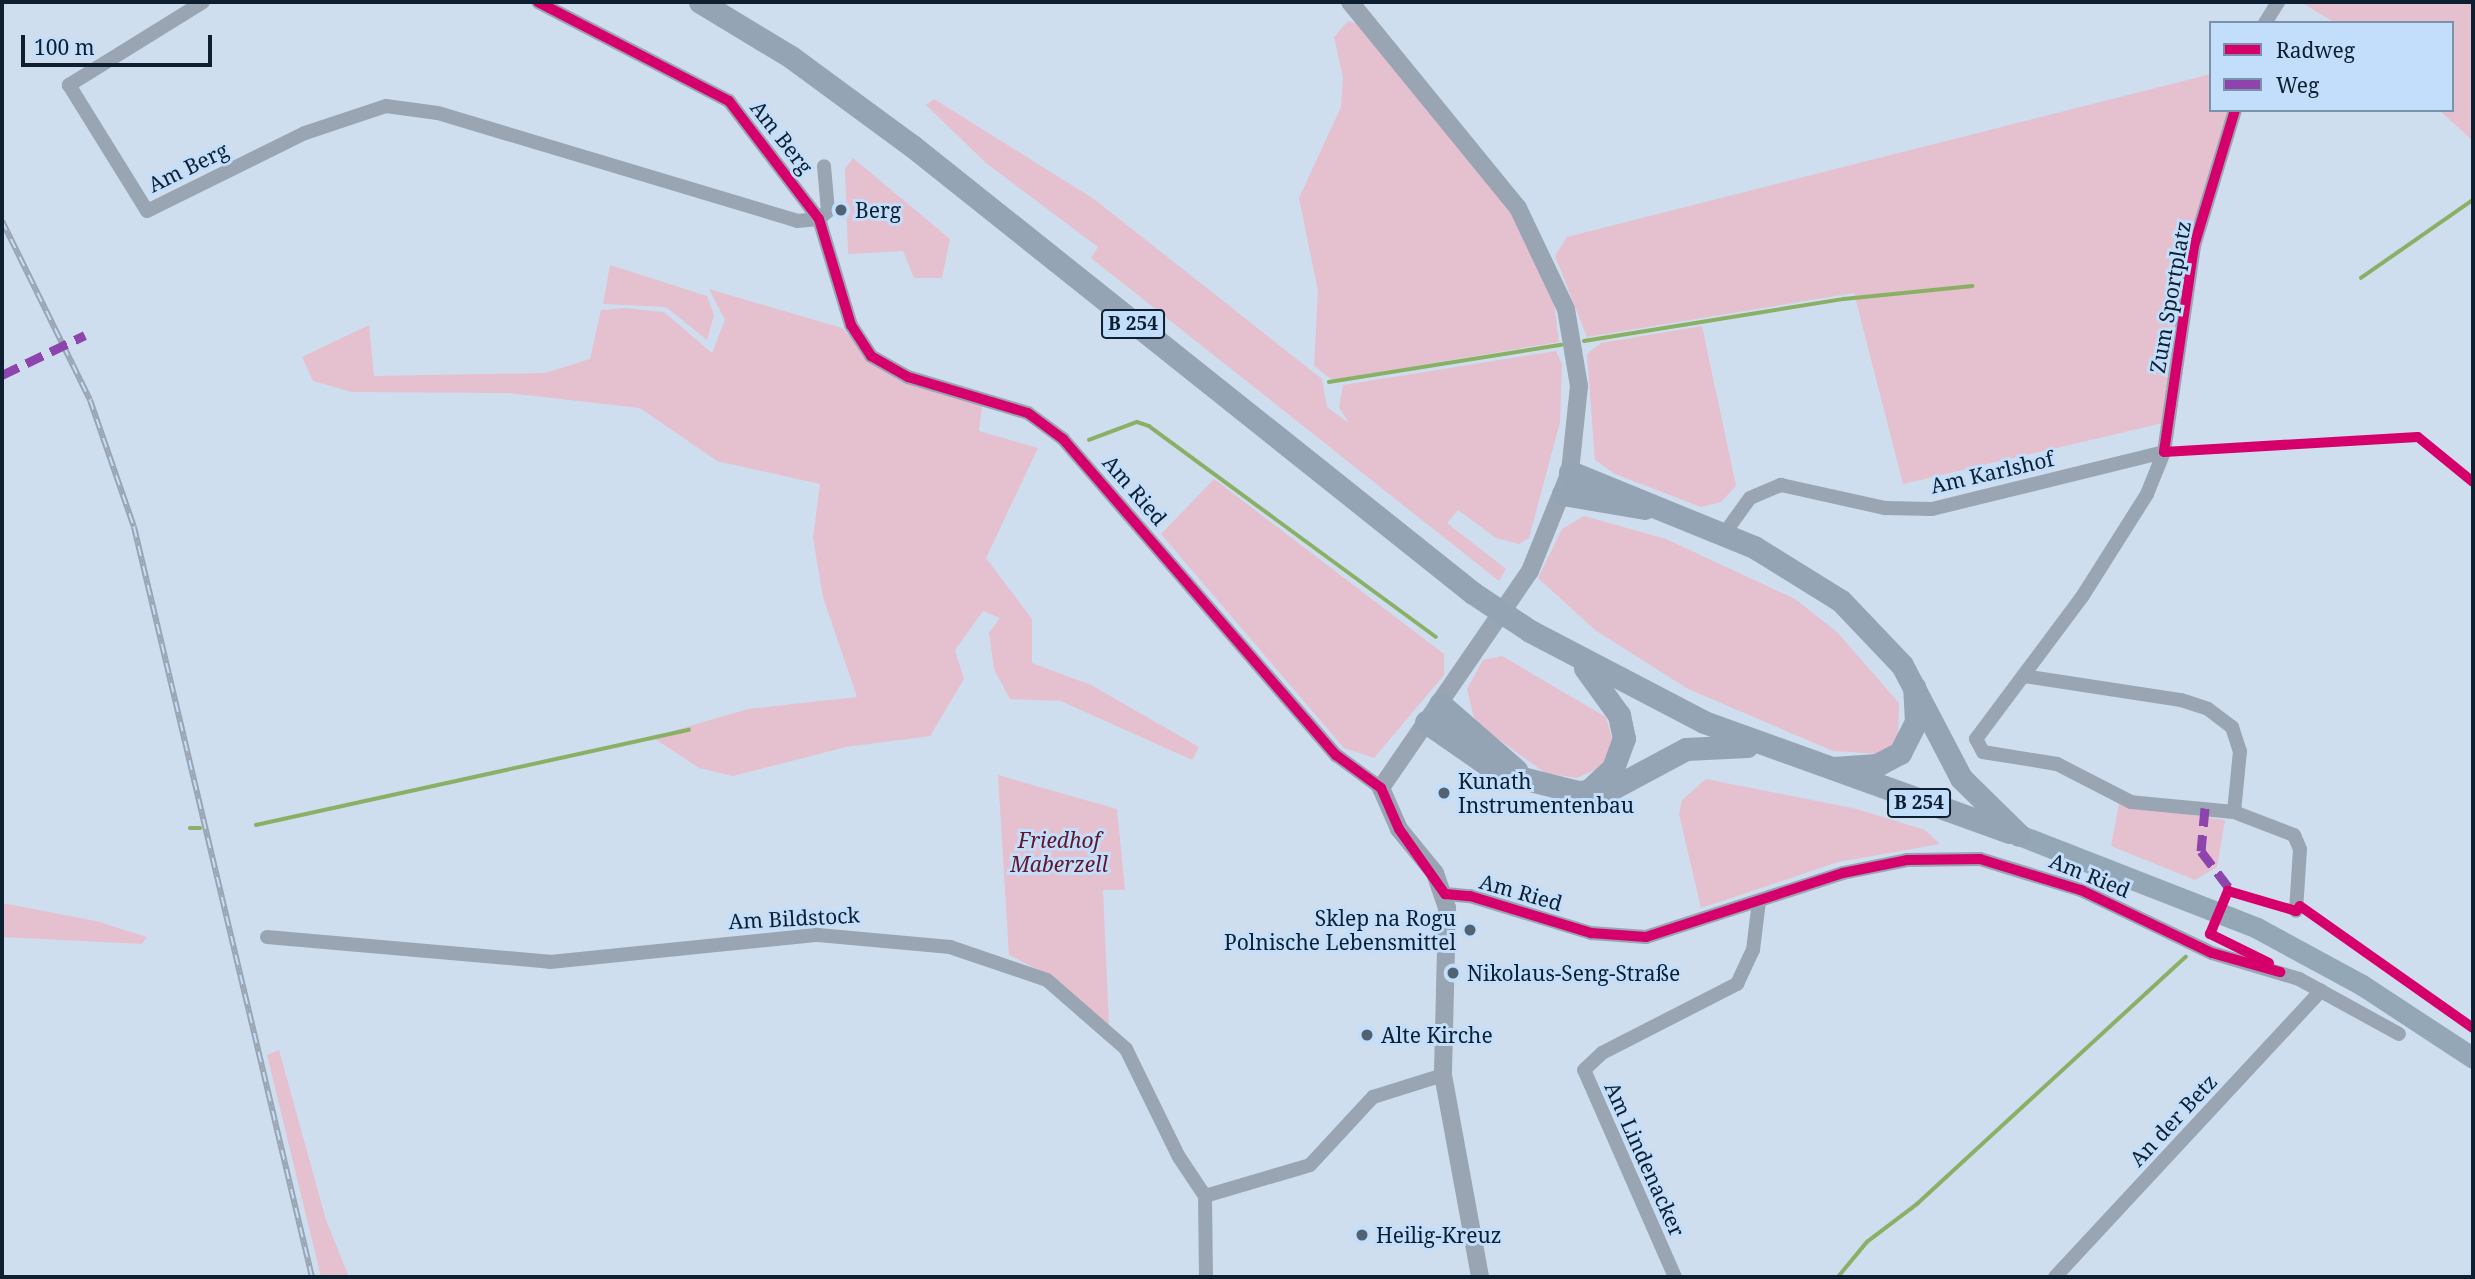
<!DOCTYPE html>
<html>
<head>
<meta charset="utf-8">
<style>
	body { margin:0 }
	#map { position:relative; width:2475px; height:1279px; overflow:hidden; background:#cfdeee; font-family:"Noto Serif",serif }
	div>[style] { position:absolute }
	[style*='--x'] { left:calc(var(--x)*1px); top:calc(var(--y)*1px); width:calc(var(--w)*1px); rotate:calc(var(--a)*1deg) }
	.green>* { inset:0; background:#e5c0ce }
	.stream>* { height:3.5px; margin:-1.75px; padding:0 1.75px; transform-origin:1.75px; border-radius:1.75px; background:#8ab066 }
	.minor>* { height:14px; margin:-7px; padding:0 7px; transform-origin:7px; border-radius:7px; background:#99a5b2 }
	.tertiary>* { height:18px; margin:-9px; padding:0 9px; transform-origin:9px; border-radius:9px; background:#99a5b2 }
	.primary>* { height:21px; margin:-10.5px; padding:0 10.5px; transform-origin:10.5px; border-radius:10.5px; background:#94a7b7 }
	.trunk>* { height:23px; margin:-11.5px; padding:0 11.5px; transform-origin:11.5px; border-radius:11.5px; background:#94a4b4 }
	.rail>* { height:6px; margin-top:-3px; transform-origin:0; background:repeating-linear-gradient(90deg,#c2defb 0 10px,#99a5b2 0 20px); box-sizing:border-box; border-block:2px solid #99a5b2 }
	.trunk-bridge>* { height:23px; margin:-11.5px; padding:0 11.5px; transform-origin:11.5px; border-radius:11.5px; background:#94a4b4 }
	.quiet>* { height:9px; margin-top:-4.5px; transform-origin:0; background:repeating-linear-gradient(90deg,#8e44ad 0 18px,transparent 0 27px) }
	.cycleway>* { height:10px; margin:-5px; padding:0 5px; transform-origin:5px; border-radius:5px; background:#d6006c }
	.dots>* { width:19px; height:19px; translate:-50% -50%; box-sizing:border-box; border:4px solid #c2defb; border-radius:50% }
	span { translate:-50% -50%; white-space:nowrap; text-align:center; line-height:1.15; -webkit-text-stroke:6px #c2defb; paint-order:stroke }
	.shield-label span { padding:2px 5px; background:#c2defb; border:2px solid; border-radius:5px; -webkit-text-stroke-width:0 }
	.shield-label { font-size:19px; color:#0d1f31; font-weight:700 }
	.street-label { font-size:21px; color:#0d1f31 }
	.poi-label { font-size:21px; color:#0d1f31 }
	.left { translate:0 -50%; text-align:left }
	.right { translate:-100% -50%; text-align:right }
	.park-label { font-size:21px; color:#62162a; font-style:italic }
	.frame { position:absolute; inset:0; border:4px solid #0d1f31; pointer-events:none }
	.legend { position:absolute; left:2209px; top:21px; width:245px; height:91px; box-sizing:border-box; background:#c2defb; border:2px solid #7a92aa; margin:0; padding:9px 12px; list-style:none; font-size:21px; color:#0d1f31 }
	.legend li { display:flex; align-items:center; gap:14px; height:35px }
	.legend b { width:35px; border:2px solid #7a92aa }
	.scale { position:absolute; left:21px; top:35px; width:191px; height:32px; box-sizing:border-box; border:4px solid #0d1f31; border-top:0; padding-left:9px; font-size:21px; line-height:24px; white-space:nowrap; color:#0d1f31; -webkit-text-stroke:5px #c2defb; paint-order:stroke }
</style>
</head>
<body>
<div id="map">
	<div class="green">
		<div style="clip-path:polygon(2301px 2px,2473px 2px,2473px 141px,2439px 110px,2452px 110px,2452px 23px,2335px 23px)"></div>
		<div style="clip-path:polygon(1348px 21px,1357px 24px,1502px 195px,1554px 303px,1559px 342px,1343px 378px,1331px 379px,1314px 366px,1318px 291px,1299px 198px,1341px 107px,1343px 78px,1334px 37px)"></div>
		<div style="clip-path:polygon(2211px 74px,2211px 110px,2229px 110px,2186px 251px,2163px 423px,1903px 484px,1854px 293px,1587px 337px,1555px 256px,1567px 237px)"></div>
		<div style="clip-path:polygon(934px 99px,1094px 199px,1322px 379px,1327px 407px,1350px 424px,1339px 408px,1343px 385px,1556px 351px,1562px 364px,1560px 422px,1529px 538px,1519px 544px,1496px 538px,1458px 510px,1447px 523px,1506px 569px,1499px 581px,1091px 258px,1098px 247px,986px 163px,926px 105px)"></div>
		<div style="clip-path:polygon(853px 158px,950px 239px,942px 278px,914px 278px,903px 251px,848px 254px,845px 169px)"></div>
		<div style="clip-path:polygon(610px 265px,707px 296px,714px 315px,707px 340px,666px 307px,603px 304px)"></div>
		<div style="clip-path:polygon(709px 289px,842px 328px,857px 344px,982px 406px,979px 431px,1038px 448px,986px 558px,1032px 619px,1032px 663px,1091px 685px,1199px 747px,1192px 760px,1061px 701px,1010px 699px,994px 669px,989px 633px,1000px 618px,983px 611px,955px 650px,964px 679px,930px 736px,846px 747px,733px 776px,699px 768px,652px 737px,748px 709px,857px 697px,823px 597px,813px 538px,820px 484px,717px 461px,640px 408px,508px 393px,352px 392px,313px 381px,302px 357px,369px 325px,374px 376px,545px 373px,590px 359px,601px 310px,624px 308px,664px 312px,712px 353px,725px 320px)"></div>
		<div style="clip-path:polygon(1702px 326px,1736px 486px,1721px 502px,1701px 507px,1615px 474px,1595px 460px,1587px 354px,1601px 343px)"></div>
		<div style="clip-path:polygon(1214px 479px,1444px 654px,1444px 675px,1374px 758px,1344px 748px,1161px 534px)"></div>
		<div style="clip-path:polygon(1584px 516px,1666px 539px,1795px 599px,1837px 632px,1899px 703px,1898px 740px,1881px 754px,1833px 751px,1688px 689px,1595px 630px,1538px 578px,1562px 529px)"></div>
		<div style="clip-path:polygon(1502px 656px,1606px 717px,1613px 743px,1601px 767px,1577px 778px,1545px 773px,1475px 722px,1467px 689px,1483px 660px)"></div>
		<div style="clip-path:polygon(998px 775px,1117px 809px,1125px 890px,1103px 890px,1109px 1025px,1046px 974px,1009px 955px)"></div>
		<div style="clip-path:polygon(1706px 779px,1857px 809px,1925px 830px,1940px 844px,1838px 862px,1701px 908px,1679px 814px,1682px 800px)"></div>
		<div style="clip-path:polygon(2119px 804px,2225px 820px,2217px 867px,2195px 880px,2111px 846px)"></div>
		<div style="clip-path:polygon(2px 903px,96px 921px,147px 937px,142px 944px,2px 937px)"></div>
		<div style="clip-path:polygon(279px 1050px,326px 1220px,349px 1277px,321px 1277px,267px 1055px)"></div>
	</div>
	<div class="stream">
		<div style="--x:2361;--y:278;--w:136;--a:-34.9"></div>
		<div style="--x:1584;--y:341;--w:263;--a:-9.2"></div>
		<div style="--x:1844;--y:299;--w:129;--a:-5.8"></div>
		<div style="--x:1329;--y:382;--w:235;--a:-9.1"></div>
		<div style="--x:1089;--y:440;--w:51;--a:-20.6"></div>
		<div style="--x:1137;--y:422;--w:13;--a:18"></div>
		<div style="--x:1149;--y:426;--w:356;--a:36.3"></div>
		<div style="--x:256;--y:825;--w:443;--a:-12.4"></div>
		<div style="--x:190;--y:828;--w:10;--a:0"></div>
		<div style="--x:1838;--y:1277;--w:45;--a:-50.4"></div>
		<div style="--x:1867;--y:1242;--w:63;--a:-37.2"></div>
		<div style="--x:1917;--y:1204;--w:365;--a:-42.6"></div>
	</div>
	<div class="minor">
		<div style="--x:203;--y:2;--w:158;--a:148.2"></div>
		<div style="--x:69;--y:85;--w:148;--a:58.2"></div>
		<div style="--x:147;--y:211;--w:176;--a:-26.3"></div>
		<div style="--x:305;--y:133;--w:85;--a:-18.4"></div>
		<div style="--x:386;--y:106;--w:52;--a:7.7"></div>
		<div style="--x:438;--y:113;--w:375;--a:16.7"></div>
		<div style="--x:797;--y:221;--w:22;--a:-5"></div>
		<div style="--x:819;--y:219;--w:12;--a:-42"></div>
		<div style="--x:828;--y:211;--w:45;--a:-95.1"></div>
		<div style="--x:538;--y:2;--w:215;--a:27.4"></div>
		<div style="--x:729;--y:101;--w:148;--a:52.7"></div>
		<div style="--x:819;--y:219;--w:111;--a:73.2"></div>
		<div style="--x:851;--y:325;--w:37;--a:57"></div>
		<div style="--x:871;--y:356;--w:43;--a:29.6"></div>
		<div style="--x:908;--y:377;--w:125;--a:16.7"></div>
		<div style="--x:1028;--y:413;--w:44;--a:36.6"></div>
		<div style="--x:1063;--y:439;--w:418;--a:49.2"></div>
		<div style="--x:1336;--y:755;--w:56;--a:36.3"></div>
		<div style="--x:2265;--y:23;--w:25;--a:-58"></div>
		<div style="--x:1724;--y:534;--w:44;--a:-54.2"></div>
		<div style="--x:1750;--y:498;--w:34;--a:-23"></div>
		<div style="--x:1781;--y:485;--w:107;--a:12.5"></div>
		<div style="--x:1885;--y:508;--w:47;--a:1.2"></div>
		<div style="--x:1932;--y:509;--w:239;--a:-13.8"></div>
		<div style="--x:2024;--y:676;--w:159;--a:8.7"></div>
		<div style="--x:2181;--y:700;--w:28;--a:18"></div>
		<div style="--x:2208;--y:709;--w:30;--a:37"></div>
		<div style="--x:2232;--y:727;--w:25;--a:72"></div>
		<div style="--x:2240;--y:751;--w:61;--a:95.6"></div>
		<div style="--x:2234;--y:812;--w:64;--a:21"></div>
		<div style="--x:2294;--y:835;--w:15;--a:67"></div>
		<div style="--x:2300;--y:849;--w:62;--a:93.7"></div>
		<div style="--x:2234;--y:812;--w:103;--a:-174.5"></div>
		<div style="--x:2131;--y:802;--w:83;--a:-152.8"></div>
		<div style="--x:2057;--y:764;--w:75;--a:-170.8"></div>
		<div style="--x:1983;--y:752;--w:15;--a:-118"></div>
		<div style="--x:1976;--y:739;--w:177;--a:-53.3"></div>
		<div style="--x:2082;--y:597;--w:122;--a:-57.7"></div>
		<div style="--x:2147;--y:494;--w:45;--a:-68"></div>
		<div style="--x:2164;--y:452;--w:208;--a:-81.7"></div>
		<div style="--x:2194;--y:246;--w:142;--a:-73.2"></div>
		<div style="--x:1445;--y:894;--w:25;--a:5"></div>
		<div style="--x:1470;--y:896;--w:127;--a:17"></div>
		<div style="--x:1591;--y:933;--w:55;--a:4.2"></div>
		<div style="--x:1646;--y:937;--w:207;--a:-18"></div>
		<div style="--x:1843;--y:873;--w:65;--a:-11.5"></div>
		<div style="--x:1907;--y:860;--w:73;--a:-0.8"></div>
		<div style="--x:1980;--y:859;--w:106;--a:17.1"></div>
		<div style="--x:2081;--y:890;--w:145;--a:25.7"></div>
		<div style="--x:2212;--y:953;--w:91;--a:16.6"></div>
		<div style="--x:2299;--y:979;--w:114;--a:28.8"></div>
		<div style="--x:267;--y:937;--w:284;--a:5"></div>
		<div style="--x:550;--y:962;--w:269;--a:-5.8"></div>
		<div style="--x:818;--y:935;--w:133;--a:5.2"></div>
		<div style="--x:950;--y:947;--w:102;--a:18.8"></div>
		<div style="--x:1047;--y:980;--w:105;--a:41.1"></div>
		<div style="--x:1126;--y:1049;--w:120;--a:63.9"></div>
		<div style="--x:1179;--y:1157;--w:47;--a:56.3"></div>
		<div style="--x:1205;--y:1196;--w:109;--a:-16.4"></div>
		<div style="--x:1310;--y:1165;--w:93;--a:-47.2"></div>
		<div style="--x:1373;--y:1097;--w:73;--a:-17.4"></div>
		<div style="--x:1205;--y:1196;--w:81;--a:89.3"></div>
		<div style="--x:1675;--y:1277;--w:226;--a:-113.7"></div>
		<div style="--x:1584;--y:1070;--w:25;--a:-43"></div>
		<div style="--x:1602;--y:1053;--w:152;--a:-27.1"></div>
		<div style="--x:1737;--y:984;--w:38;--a:-65"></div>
		<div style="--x:1753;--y:950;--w:49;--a:-83"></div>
		<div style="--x:2055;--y:1277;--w:391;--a:-47.1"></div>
	</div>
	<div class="tertiary">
		<div style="--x:1350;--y:2;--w:266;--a:50.8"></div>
		<div style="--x:1518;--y:208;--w:112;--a:64.6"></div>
		<div style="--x:1566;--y:309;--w:78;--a:80.4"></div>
		<div style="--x:1579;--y:386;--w:86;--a:96"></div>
		<div style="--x:1570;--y:472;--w:107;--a:112"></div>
		<div style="--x:1530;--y:571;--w:263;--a:124.5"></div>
		<div style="--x:1381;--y:788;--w:45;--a:66.3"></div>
		<div style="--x:1399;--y:829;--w:57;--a:50.7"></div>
		<div style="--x:1435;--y:873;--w:37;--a:71"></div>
		<div style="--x:1447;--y:908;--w:167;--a:91.4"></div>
		<div style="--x:1443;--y:1075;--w:205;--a:79.6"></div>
	</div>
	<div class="primary">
		<div style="--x:2019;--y:835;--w:256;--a:21.3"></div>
		<div style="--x:2257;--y:928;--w:119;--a:28.5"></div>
		<div style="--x:2362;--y:985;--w:133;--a:33.3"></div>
	</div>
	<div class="trunk">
		<div style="--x:700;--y:2;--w:106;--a:31.1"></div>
		<div style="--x:791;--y:57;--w:149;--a:36.3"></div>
		<div style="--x:911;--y:145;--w:719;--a:38.56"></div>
		<div style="--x:1570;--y:472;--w:199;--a:22.2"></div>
		<div style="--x:1754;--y:547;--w:102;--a:31.8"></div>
		<div style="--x:1841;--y:601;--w:88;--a:46.4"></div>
		<div style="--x:1902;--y:665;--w:127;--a:62.4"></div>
		<div style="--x:1961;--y:778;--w:81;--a:44.5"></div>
		<div style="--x:1563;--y:494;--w:83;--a:9.7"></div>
		<div style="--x:1530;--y:631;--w:196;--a:27.6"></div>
		<div style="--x:1704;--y:722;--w:325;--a:19.8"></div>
		<div style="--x:1585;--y:668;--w:58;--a:54.1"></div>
		<div style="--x:1619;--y:715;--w:24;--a:78"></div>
		<div style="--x:1624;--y:738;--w:32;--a:110"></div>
		<div style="--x:1613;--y:768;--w:33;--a:137"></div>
		<div style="--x:1440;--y:704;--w:101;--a:41"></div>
		<div style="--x:1426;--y:722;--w:88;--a:34.8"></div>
		<div style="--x:1498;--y:772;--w:82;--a:14"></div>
		<div style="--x:1578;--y:792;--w:33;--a:-5"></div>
		<div style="--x:1611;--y:789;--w:85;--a:-28.1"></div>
		<div style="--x:1686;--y:749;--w:61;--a:-2.8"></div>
		<div style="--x:1833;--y:768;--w:44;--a:-3.9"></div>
		<div style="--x:1877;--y:765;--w:26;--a:-28"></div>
		<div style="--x:1900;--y:753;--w:35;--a:-63"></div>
		<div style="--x:1916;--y:722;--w:35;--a:-93"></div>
	</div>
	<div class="rail">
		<div style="--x:2;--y:221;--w:199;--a:63.8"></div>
		<div style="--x:90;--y:400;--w:134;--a:70.9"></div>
		<div style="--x:134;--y:527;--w:771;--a:76.65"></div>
	</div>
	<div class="trunk-bridge">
		<div style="--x:1473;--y:593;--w:69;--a:33.7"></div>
	</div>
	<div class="quiet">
		<div style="--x:2;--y:375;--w:92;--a:-25.7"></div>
		<div style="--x:2205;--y:808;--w:43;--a:95.3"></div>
		<div style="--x:2201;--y:851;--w:53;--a:52.7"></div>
	</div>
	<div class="cycleway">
		<div style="--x:538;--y:2;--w:215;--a:27.4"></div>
		<div style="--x:729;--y:101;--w:148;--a:52.7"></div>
		<div style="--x:819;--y:219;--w:111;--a:73.2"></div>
		<div style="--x:851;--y:325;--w:37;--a:57"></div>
		<div style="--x:871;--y:356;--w:43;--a:29.6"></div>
		<div style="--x:908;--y:377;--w:125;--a:16.7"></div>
		<div style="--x:1028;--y:413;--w:44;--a:36.6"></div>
		<div style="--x:1063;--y:439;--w:418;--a:49.2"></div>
		<div style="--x:1336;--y:755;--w:56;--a:36.3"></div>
		<div style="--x:1381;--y:788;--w:45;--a:66.3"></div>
		<div style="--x:1399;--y:829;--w:80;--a:54.7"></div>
		<div style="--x:1445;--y:894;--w:25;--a:5"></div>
		<div style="--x:1470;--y:896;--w:127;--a:17"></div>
		<div style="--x:1591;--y:933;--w:55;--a:4.2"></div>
		<div style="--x:1646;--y:937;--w:207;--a:-18"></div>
		<div style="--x:1843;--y:873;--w:65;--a:-11.5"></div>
		<div style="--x:1907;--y:860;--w:73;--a:-0.8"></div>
		<div style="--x:1980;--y:859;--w:106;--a:17.1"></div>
		<div style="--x:2081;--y:890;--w:145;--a:25.7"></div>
		<div style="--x:2212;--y:953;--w:71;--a:15.6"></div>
		<div style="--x:2235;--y:110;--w:142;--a:106.8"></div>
		<div style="--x:2194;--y:246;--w:208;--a:98.3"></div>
		<div style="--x:2164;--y:452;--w:254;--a:-3.4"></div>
		<div style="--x:2418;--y:437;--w:71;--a:39.3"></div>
		<div style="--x:2269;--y:963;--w:66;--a:-153.8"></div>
		<div style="--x:2210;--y:934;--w:47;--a:-67.3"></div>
		<div style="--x:2228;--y:891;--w:71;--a:16.4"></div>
		<div style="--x:2296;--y:911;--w:6;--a:-51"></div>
		<div style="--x:2300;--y:906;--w:212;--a:35.2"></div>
	</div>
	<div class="dots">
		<div style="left:841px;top:210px;background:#516273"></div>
		<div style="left:1444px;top:793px;background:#516273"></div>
		<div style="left:1470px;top:930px;background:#516273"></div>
		<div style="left:1453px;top:973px;background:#516273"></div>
		<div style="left:1367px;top:1035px;background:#516273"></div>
		<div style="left:1362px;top:1235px;background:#516273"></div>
	</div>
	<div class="shield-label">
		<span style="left:1133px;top:324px">B 254</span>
		<span style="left:1919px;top:803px">B 254</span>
	</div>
	<div class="street-label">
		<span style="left:782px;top:137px;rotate:52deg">Am Berg</span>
		<span style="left:188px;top:167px;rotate:-26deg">Am Berg</span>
		<span style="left:2170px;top:297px;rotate:-80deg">Zum Sportplatz</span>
		<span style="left:1992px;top:472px;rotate:-13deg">Am Karlshof</span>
		<span style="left:1135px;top:490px;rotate:49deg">Am Ried</span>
		<span style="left:2090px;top:875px;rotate:22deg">Am Ried</span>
		<span style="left:1521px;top:892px;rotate:16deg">Am Ried</span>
		<span style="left:794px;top:918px;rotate:-3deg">Am Bildstock</span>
		<span style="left:2173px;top:1120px;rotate:-47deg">An der Betz</span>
		<span style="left:1645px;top:1159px;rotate:66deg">Am Lindenacker</span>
	</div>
	<div class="poi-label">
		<span class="left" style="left:855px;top:210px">Berg</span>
		<span class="left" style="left:1458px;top:793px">Kunath<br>Instrumentenbau</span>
		<span class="right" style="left:1456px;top:930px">Sklep na Rogu<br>Polnische Lebensmittel</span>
		<span class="left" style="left:1467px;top:973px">Nikolaus-Seng-Straße</span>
		<span class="left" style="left:1381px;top:1035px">Alte Kirche</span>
		<span class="left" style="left:1376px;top:1235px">Heilig-Kreuz</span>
	</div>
	<div class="park-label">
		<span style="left:1059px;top:852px">Friedhof<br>Maberzell</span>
	</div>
	<div class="frame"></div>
	<ul class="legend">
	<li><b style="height:9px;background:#d6006c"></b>Radweg</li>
	<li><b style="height:9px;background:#8e44ad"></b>Weg</li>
	</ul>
	<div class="scale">100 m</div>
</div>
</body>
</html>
